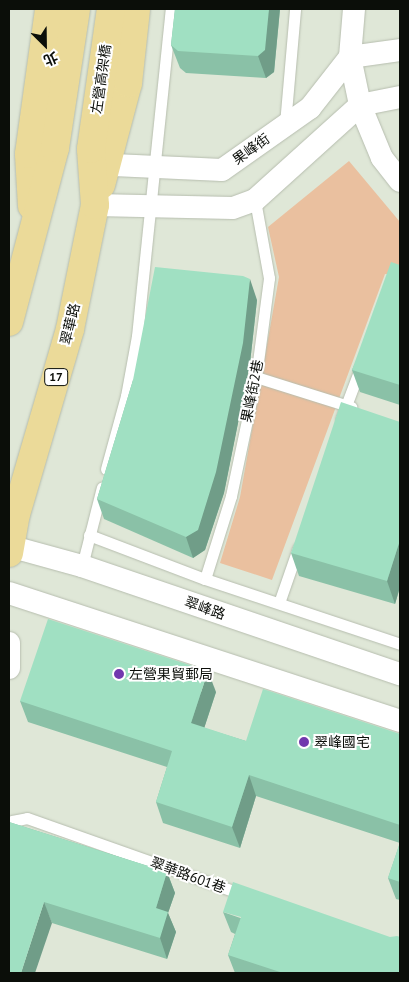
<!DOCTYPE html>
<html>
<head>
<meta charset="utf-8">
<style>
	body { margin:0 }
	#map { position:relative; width:409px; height:982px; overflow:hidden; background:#dfe7d7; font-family:"PT Sans","Noto Sans TC",sans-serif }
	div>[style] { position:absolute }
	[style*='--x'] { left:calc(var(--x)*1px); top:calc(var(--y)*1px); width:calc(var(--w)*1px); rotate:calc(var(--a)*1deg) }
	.green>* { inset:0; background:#eac09f }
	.roads { filter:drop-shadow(0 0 1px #b6bdae) drop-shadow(0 0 1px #b6bdae) }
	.lane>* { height:11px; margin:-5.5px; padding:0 5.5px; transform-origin:5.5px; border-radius:5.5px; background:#fff }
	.street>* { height:22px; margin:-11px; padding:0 11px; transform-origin:11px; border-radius:11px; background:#fff }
	.primary>* { height:28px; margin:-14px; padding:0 14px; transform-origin:14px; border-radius:14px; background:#ebda99 }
	.wall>* { inset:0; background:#8ac1a7 }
	.shaded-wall>* { inset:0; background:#709d88 }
	.building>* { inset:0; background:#a0e0c2 }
	.dots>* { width:14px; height:14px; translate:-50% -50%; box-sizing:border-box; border:2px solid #fff; border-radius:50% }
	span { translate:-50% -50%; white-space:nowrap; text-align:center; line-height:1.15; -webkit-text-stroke:4px #fff; paint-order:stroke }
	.shield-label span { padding:1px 4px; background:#fff; border:1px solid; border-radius:4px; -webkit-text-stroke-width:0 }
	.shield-label { font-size:12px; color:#0b0e09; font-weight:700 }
	.street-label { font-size:14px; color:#0b0e09 }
	.poi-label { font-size:14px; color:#0b0e09 }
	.left { translate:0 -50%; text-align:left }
	.frame { position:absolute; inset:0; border:10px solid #0b0e09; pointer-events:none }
	.north { position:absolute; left:20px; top:20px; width:50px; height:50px; -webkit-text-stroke:4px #fff; paint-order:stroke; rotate:157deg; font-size:14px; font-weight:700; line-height:20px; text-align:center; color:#0b0e09 }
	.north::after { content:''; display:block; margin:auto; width:18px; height:22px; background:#0b0e09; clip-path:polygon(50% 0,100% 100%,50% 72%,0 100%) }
</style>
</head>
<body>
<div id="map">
	<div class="green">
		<div style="clip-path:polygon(349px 161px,400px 222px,400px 275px,385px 274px,272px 580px,220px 563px,240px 497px,279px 277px,268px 227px)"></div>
	</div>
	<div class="roads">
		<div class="lane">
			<div style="--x:285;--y:124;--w:115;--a:-85"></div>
			<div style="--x:256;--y:377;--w:100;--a:17.5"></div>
			<div style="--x:341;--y:419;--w:57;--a:-69.3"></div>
			<div style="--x:106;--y:469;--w:76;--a:-74.7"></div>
			<div style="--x:126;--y:396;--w:61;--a:-79.6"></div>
			<div style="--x:137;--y:336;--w:329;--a:-84.1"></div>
			<div style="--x:89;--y:535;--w:124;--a:20.8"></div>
			<div style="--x:205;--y:579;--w:206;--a:18.4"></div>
			<div style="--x:82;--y:566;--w:81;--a:-75.8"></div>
			<div style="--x:205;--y:579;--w:87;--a:-72.6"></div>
			<div style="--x:231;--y:496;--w:122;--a:-78.1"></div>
			<div style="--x:256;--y:377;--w:100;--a:-82.5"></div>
			<div style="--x:269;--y:278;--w:79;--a:-100.2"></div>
			<div style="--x:279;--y:603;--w:58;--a:-70.9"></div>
			<div style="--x:9;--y:830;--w:9;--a:-72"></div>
			<div style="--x:12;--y:821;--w:15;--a:-11"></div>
			<div style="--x:27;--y:818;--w:230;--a:19.5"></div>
		</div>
		<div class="street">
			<div style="--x:354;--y:9;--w:48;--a:94.8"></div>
			<div style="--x:350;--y:57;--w:49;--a:78.2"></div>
			<div style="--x:360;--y:105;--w:57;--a:67.5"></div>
			<div style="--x:382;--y:158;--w:29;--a:52"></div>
			<div style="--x:92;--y:164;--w:130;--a:2.6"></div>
			<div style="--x:222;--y:170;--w:108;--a:-35.2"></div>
			<div style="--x:310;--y:108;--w:65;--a:-51.9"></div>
			<div style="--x:350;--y:57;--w:50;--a:-8"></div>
			<div style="--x:95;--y:205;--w:138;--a:1.2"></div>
			<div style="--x:233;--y:208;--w:23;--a:-20"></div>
			<div style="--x:255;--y:200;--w:142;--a:-42.1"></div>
			<div style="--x:360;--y:105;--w:41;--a:-11.3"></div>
			<div style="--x:9;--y:546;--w:76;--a:15.3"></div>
			<div style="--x:82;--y:566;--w:336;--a:18.8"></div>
			<div style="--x:9;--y:593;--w:411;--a:18.1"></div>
			<div style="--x:9;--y:643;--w:25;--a:90"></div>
		</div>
		<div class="primary">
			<div style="--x:101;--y:185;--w:106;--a:-75.2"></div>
			<div style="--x:128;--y:83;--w:74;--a:-83.8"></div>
			<div style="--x:32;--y:206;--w:52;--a:-93.3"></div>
			<div style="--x:29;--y:154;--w:146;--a:-82.1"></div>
			<div style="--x:9;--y:322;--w:180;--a:-75.2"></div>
			<div style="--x:55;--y:148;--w:141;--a:-81.4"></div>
			<div style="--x:9;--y:553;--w:40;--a:-80"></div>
			<div style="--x:16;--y:514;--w:193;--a:-73.7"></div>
			<div style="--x:70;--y:329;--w:126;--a:-78.6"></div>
			<div style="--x:95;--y:205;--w:56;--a:-94.1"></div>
			<div style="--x:91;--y:149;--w:141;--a:-81.9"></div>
		</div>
	</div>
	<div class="wall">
		<div style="clip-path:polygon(175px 9px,280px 9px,274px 72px,266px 78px,186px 73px,180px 68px,171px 45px)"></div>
		<div style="clip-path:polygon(400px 265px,400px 405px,360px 392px,352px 370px)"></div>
		<div style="clip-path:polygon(257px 300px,250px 363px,224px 493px,205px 550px,193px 558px,104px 519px,97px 499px,133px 380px)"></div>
		<div style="clip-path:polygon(400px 422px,400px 587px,395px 604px,299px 576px,291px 553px)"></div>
		<div style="clip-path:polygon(216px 692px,204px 728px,246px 741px,400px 734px,400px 900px,396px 899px,388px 878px,400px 843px,256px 796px,240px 848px,163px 823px,156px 802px,167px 767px,28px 722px,20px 701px)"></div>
		<div style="clip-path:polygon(9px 822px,167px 872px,175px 893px,168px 913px,176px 932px,167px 959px,52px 923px)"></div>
		<div style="clip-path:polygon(223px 912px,400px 973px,235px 973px,228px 955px,235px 934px,231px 932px)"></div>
	</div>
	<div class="shaded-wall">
		<div style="clip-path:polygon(269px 9px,280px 9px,274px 72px,266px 78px,258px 56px)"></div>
		<div style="clip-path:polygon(250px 279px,257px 300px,250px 363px,224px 493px,205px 550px,193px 558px,186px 537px)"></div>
		<div style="clip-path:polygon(400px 540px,400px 587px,395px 604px,387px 581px)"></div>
		<div style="clip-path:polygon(208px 671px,216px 692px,199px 744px,191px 723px)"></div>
		<div style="clip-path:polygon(249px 775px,256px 796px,240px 848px,232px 827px)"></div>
		<div style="clip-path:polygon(167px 872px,175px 893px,168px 913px,176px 932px,167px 959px,160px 938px,156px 908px)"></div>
		<div style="clip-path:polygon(44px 902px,52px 923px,35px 973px,21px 973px)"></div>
	</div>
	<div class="building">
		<div style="clip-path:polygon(175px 9px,269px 9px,265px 50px,258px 56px,178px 51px,171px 45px)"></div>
		<div style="clip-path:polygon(391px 262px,400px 265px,400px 385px,352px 370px)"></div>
		<div style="clip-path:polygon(155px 267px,243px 276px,250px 279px,243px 343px,216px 472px,198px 530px,186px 537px,97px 499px,133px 380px)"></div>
		<div style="clip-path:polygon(341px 402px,400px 422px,400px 540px,387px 581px,291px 553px)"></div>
		<div style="clip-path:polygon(48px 619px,208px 671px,191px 723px,246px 741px,263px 689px,400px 734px,400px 825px,249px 775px,232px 827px,156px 802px,172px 751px,20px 701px)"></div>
		<div style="clip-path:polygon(9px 822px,167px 872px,156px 908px,168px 912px,160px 938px,44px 902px,21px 973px,9px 973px)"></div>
		<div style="clip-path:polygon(400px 842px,400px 882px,388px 878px)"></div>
		<div style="clip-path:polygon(233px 882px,390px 937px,397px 936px,400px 937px,400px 973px,283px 973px,228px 955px,241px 917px,223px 912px)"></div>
	</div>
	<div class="dots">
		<div style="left:119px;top:674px;background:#7138ae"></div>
		<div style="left:304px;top:742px;background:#7138ae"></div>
	</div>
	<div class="shield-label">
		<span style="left:56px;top:377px">17</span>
	</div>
	<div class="street-label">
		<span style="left:101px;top:79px;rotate:-82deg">左營高架橋</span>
		<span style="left:251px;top:149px;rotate:-36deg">果峰街</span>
		<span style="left:70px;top:324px;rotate:-77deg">翠華路</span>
		<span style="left:252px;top:391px;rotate:-79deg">果峰街2巷</span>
		<span style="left:205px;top:608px;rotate:19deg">翠峰路</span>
		<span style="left:188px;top:875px;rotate:20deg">翠華路601巷</span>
	</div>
	<div class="poi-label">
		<span class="left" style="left:129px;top:674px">左營果貿郵局</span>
		<span class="left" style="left:314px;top:742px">翠峰國宅</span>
	</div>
	<div class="frame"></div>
	<div class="north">北</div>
</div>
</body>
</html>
